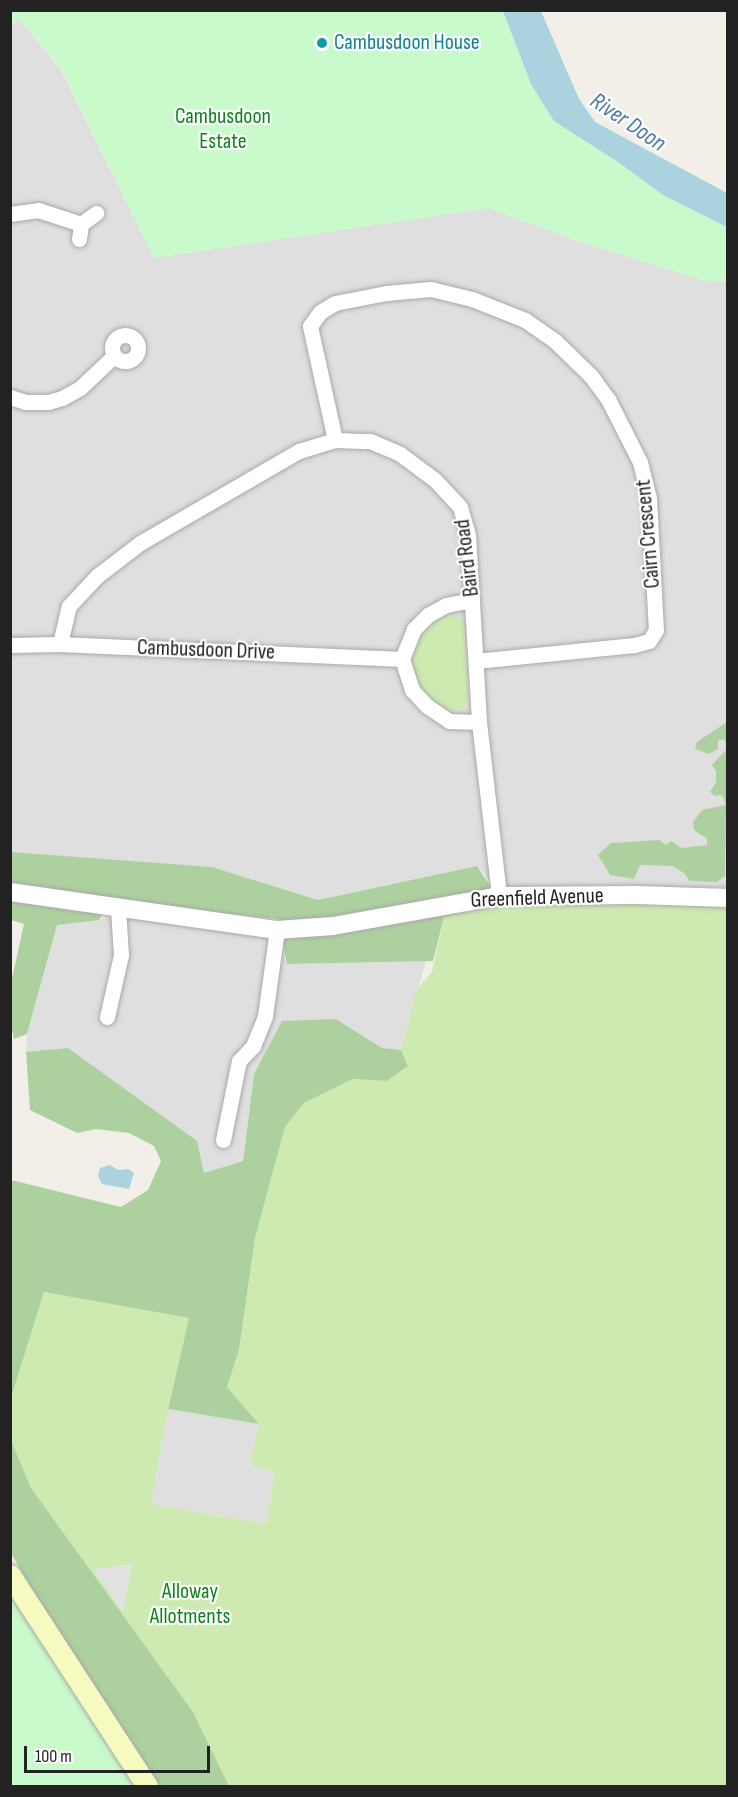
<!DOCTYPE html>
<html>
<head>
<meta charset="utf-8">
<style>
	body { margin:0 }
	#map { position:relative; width:738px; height:1797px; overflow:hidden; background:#f2efe9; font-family:"Sofia Sans Condensed",sans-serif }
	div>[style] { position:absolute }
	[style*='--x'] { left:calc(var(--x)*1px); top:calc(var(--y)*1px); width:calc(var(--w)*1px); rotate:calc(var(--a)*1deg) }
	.residential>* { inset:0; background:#e0dfdf }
	.grass>* { inset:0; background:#cdebb0 }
	.forest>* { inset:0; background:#add19e }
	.park>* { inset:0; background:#c8facc }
	.parking>* { inset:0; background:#e2e2e2 }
	.water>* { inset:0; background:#aad3df }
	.roads { filter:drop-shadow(0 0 2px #a9a9a9) drop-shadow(0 0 2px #a9a9a9) }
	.minor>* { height:15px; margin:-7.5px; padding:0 7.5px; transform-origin:7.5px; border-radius:7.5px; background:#fff }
	.minor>.ring { margin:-7.5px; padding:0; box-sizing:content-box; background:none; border:15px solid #fff; border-radius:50% }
	.tertiary>* { height:18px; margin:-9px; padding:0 9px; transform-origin:9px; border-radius:9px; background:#fff }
	.secondary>* { height:21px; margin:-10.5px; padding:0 10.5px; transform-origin:10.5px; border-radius:10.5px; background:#f7fabf }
	.dots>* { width:16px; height:16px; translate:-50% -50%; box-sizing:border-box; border:3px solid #fff; border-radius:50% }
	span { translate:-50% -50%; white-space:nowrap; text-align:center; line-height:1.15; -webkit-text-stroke:4.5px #fff; paint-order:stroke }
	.culture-label { font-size:22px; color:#0d838f }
	.left { translate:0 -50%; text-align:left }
	.park-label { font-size:22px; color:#0c8416 }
	.street-label { font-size:22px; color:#222 }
	.water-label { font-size:24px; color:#4a7aab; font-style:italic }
	.frame { position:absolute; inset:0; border:12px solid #222; pointer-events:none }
	.scale { position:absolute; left:24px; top:1746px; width:186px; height:27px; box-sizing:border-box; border:3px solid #222; border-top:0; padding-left:8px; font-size:18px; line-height:21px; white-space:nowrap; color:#222; -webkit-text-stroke:4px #fff; paint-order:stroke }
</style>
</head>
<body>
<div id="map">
	<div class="residential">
		<div style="clip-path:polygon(19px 19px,61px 70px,154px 258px,488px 208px,575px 240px,703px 280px,727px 282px,727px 887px,498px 889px,477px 866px,318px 900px,212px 867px,11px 861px,11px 24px)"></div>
		<div style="clip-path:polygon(127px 916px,281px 937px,287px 964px,426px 961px,401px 1050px,382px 1048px,336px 1019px,254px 1074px,243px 1161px,203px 1173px,26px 1052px,27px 1034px,57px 925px)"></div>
		<div style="clip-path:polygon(168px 1409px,259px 1424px,250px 1465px,275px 1472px,266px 1524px,151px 1504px)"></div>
	</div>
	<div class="grass">
		<div style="clip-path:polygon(453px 615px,461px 619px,465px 628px,468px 696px,465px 707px,453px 711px,442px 709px,427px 700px,417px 687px,410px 672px,416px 642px,422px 632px,442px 617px)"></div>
		<div style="clip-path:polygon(727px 898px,727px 1786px,229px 1786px,193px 1712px,31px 1488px,16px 1453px,11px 1438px,11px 1398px,44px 1292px,189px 1318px,168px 1409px,151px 1504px,266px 1524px,275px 1472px,250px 1465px,259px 1424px,227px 1387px,239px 1350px,255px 1238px,285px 1127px,304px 1103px,353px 1079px,387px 1081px,408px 1066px,401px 1050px,417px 989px,432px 972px,444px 917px,501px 903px)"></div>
	</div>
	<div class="forest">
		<div style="clip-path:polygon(727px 722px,727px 747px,724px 739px,718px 740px,718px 749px,709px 754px,695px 749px,697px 742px)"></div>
		<div style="clip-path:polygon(727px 749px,725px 876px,717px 882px,690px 881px,684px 873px,672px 866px,640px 865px,634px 879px,610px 875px,598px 855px,611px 843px,659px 840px,666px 845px,671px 841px,681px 848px,707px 845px,707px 839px,694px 830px,693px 822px,702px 810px,726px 805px,722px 795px,715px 796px,710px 792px,716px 782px,716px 771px,712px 765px)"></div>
		<div style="clip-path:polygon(10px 852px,212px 867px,318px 900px,477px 866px,501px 903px,444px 917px,433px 961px,287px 964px,278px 919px,109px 902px,99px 920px,57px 925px,27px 1034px,14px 1039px,11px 1024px,11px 983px,24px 924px,11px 920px)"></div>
		<div style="clip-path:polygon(336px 1019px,382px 1048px,401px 1050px,408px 1066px,387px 1081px,353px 1079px,304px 1103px,285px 1127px,255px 1238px,239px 1350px,227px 1387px,259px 1424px,168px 1409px,189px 1318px,44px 1292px,11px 1398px,11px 1180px,121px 1207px,148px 1190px,161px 1161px,154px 1146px,129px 1133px,96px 1129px,77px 1133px,30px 1110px,26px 1052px,68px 1048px,197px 1141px,204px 1173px,243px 1161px,254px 1074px,282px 1021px)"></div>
		<div style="clip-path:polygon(10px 1438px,31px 1488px,193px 1712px,229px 1786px,149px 1786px,99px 1706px,11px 1553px)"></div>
	</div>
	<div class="park">
		<div style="clip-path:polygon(11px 10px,503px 11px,531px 84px,618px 162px,663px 195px,727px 227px,727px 282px,703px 280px,575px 240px,488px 208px,154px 258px,62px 70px,19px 19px,11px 24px)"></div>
		<div style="clip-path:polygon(10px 1584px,143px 1786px,11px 1786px)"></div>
	</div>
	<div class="parking">
		<div style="clip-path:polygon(132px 1564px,123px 1612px,93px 1569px)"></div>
	</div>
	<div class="water">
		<div style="clip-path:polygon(503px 11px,541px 11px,579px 99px,595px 122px,727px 193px,727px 227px,663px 195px,618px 162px,554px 121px,531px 84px)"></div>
		<div style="clip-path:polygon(110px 1165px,118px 1170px,129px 1169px,134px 1173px,129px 1189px,102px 1184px,98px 1176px,100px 1168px)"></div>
	</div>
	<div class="roads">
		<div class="minor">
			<div style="--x:10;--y:214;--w:28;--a:-8"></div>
			<div style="--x:38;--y:210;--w:45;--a:18"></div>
			<div style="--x:79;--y:239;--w:15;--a:-82"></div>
			<div style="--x:81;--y:224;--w:19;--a:-36"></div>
			<div class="ring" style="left:112px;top:335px;width:11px;height:11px"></div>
			<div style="--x:10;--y:397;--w:16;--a:18"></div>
			<div style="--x:25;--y:402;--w:23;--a:0"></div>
			<div style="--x:48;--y:402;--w:15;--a:-16"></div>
			<div style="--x:62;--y:398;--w:21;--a:-29"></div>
			<div style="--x:80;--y:388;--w:47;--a:-43.3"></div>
			<div style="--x:335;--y:440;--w:117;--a:-102.4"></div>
			<div style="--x:310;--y:326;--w:17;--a:-54"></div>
			<div style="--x:320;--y:312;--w:17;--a:-31"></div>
			<div style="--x:335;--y:303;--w:52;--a:-11.1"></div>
			<div style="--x:386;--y:293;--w:45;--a:-5.1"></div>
			<div style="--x:431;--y:289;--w:42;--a:13.7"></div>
			<div style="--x:472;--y:299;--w:57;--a:21.6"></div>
			<div style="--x:525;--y:320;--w:37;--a:35"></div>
			<div style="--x:555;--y:341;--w:50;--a:44.2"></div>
			<div style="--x:591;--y:376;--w:29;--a:54"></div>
			<div style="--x:608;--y:399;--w:71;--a:63.1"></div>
			<div style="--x:640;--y:462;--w:37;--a:76"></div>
			<div style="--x:649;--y:498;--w:132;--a:87"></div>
			<div style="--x:656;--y:630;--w:13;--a:122"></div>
			<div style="--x:649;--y:641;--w:16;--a:165"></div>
			<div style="--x:634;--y:645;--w:159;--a:174.2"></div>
			<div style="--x:472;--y:600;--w:26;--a:169"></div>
			<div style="--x:446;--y:605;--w:21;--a:151"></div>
			<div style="--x:428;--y:615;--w:20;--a:135"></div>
			<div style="--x:414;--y:629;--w:32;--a:112"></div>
			<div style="--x:402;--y:659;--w:33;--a:72"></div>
			<div style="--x:412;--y:690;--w:22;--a:47"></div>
			<div style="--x:427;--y:706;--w:27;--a:34"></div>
			<div style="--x:449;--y:721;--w:30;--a:2"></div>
			<div style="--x:60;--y:644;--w:39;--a:-77"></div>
			<div style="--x:69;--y:606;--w:41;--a:-47"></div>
			<div style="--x:97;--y:576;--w:54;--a:-37.5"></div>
			<div style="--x:140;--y:543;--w:184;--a:-30.1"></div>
			<div style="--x:299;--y:451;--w:38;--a:-17"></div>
			<div style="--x:335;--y:440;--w:35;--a:2"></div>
			<div style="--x:370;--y:441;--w:33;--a:23"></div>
			<div style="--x:400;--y:454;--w:44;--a:36.6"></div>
			<div style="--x:435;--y:480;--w:37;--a:47"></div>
			<div style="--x:460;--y:507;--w:29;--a:74"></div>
			<div style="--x:468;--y:535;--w:187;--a:86.6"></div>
			<div style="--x:479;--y:722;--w:175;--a:83.4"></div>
			<div style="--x:10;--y:645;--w:50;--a:-1.1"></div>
			<div style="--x:60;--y:644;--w:342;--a:2.5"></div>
			<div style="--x:107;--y:1017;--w:64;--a:-77.3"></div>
			<div style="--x:121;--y:955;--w:46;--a:-93.7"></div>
			<div style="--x:223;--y:1140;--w:81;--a:-78.6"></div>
			<div style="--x:239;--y:1061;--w:21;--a:-47"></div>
			<div style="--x:253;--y:1046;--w:32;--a:-68"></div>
			<div style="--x:265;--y:1016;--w:87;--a:-82.1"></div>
		</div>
		<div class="tertiary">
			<div style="--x:10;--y:892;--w:270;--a:8.1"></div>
			<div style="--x:277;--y:930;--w:56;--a:-4.1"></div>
			<div style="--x:333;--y:926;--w:169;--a:-10.2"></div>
			<div style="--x:499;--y:896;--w:138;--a:-0.4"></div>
			<div style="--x:637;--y:895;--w:91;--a:1.9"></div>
		</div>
		<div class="secondary">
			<div style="--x:10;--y:1575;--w:252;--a:57"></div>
		</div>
	</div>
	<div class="dots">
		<div style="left:322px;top:43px;background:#0f9aa8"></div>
	</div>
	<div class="culture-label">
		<span class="left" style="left:334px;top:43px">Cambusdoon House</span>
	</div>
	<div class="park-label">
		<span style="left:223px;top:129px">Cambusdoon<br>Estate</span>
		<span style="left:190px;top:1604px">Alloway<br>Allotments</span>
	</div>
	<div class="street-label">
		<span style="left:648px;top:534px;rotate:-95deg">Cairn Crescent</span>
		<span style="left:467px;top:558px;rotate:-97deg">Baird Road</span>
		<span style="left:206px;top:650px;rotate:2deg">Cambusdoon Drive</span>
		<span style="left:537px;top:898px;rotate:-2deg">Greenfield Avenue</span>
	</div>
	<div class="water-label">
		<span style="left:628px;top:122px;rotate:34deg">River Doon</span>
	</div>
	<div class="frame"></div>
	<div class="scale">100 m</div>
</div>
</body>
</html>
